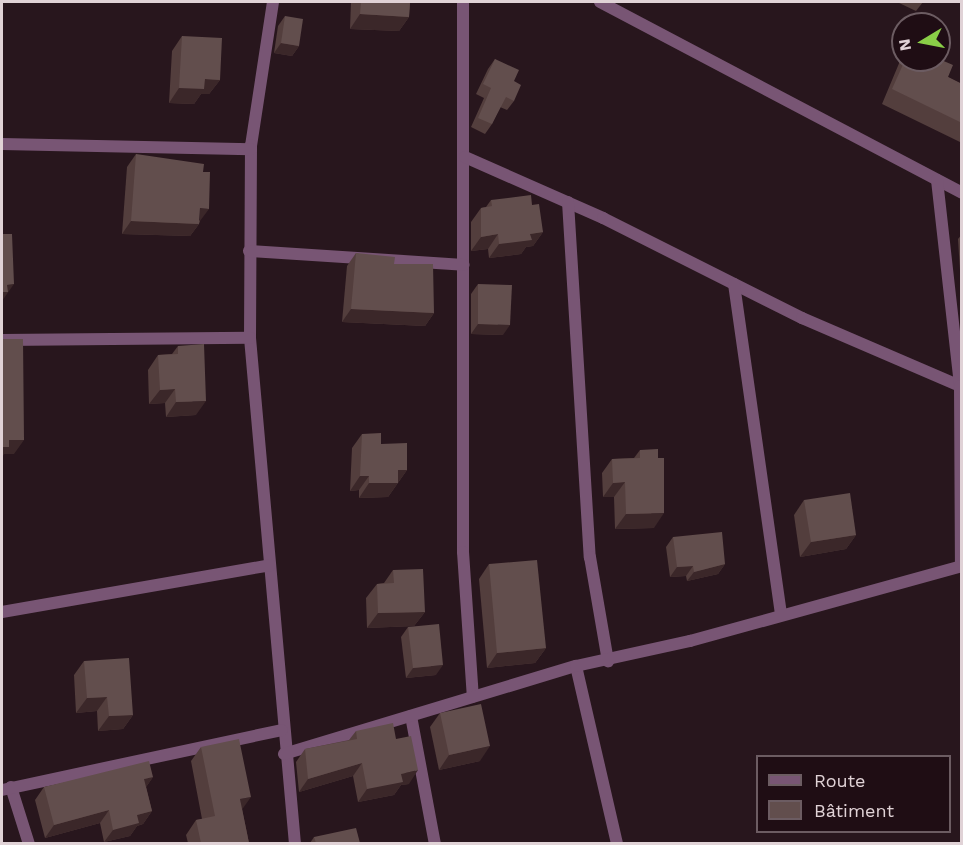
<!DOCTYPE html>
<html>
<head>
<meta charset="utf-8">
<style>
	body { margin:0 }
	#map { position:relative; width:963px; height:845px; overflow:hidden; background:#28161d; font-family:"Work Sans",sans-serif }
	div>[style] { position:absolute }
	[style*='--x'] { left:calc(var(--x)*1px); top:calc(var(--y)*1px); width:calc(var(--w)*1px); rotate:calc(var(--a)*1deg) }
	.street>* { height:12px; margin:-6px; padding:0 6px; transform-origin:6px; border-radius:6px; background:#785574 }
	.wall>* { inset:0; background:#533e3d }
	.shaded-wall>* { inset:0; background:#3b2729 }
	.building>* { inset:0; background:#624e4d }
	span { translate:-50% -50%; white-space:nowrap; text-align:center; line-height:1.15; -webkit-text-stroke:5px #1f0d14; paint-order:stroke }
	.frame { position:absolute; inset:0; border:3px solid #e0d2d6; pointer-events:none }
	.legend { position:absolute; left:756px; top:755px; width:195px; height:78px; box-sizing:border-box; background:#1f0d14; border:2px solid #6c5c62; margin:0; padding:8px 10px; list-style:none; font-size:18px; color:#e0d2d6 }
	.legend li { display:flex; align-items:center; gap:12px; height:30px }
	.legend b { width:30px; border:2px solid #6c5c62 }
	.north { position:absolute; left:891px; top:12px; width:60px; height:60px; box-sizing:border-box; background:#1f0d14; border:2px solid #6c5c62; border-radius:50%; rotate:260deg; font-size:16px; font-weight:700; line-height:24px; text-align:center; color:#e0d2d6 }
	.north::after { content:''; display:block; margin:auto; width:21px; height:27px; background:#8ace47; clip-path:polygon(50% 0,100% 100%,50% 72%,0 100%) }
</style>
</head>
<body>
<div id="map">
	<div class="street">
		<div style="--x:273;--y:2;--w:145;--a:98.7"></div>
		<div style="--x:251;--y:145;--w:193;--a:90.3"></div>
		<div style="--x:250;--y:338;--w:508;--a:84.92"></div>
		<div style="--x:463;--y:2;--w:550;--a:90"></div>
		<div style="--x:463;--y:552;--w:145;--a:86.1"></div>
		<div style="--x:600;--y:2;--w:409;--a:27.8"></div>
		<div style="--x:2;--y:144;--w:249;--a:1.2"></div>
		<div style="--x:465;--y:157;--w:151;--a:23.8"></div>
		<div style="--x:603;--y:218;--w:223;--a:26.7"></div>
		<div style="--x:802;--y:318;--w:172;--a:23.3"></div>
		<div style="--x:937;--y:180;--w:207;--a:83.6"></div>
		<div style="--x:960;--y:386;--w:180;--a:89.7"></div>
		<div style="--x:568;--y:202;--w:356;--a:86.5"></div>
		<div style="--x:590;--y:557;--w:106;--a:80.2"></div>
		<div style="--x:249;--y:251;--w:215;--a:3.7"></div>
		<div style="--x:734;--y:284;--w:332;--a:81.9"></div>
		<div style="--x:2;--y:340;--w:248;--a:-0.5"></div>
		<div style="--x:2;--y:612;--w:272;--a:-9.9"></div>
		<div style="--x:576;--y:666;--w:183;--a:77"></div>
		<div style="--x:411;--y:716;--w:130;--a:79.4"></div>
		<div style="--x:284;--y:754;--w:305;--a:-16.8"></div>
		<div style="--x:576;--y:666;--w:117;--a:-12.4"></div>
		<div style="--x:690;--y:641;--w:282;--a:-15.4"></div>
		<div style="--x:11;--y:787;--w:60;--a:72.5"></div>
		<div style="--x:2;--y:790;--w:286;--a:-12.1"></div>
	</div>
	<div class="wall">
		<div style="clip-path:polygon(351px 2px,410px 2px,409px 17px,399px 31px,350px 29px)"></div>
		<div style="clip-path:polygon(897px 2px,923px 2px,916px 11px)"></div>
		<div style="clip-path:polygon(285px 16px,299px 46px,292px 56px,274px 53px,278px 26px)"></div>
		<div style="clip-path:polygon(182px 36px,220px 80px,209px 94px,201px 94px,194px 104px,169px 103px,172px 51px)"></div>
		<div style="clip-path:polygon(903px 57px,903px 60px,939px 60px,948px 77px,962px 84px,962px 143px,882px 104px,900px 61px)"></div>
		<div style="clip-path:polygon(495px 59px,514px 81px,514px 101px,507px 110px,500px 107px,492px 124px,485px 134px,471px 127px,484px 98px,476px 94px,488px 69px)"></div>
		<div style="clip-path:polygon(136px 154px,200px 221px,199px 224px,190px 236px,122px 234px,127px 167px)"></div>
		<div style="clip-path:polygon(491px 200px,532px 205px,543px 232px,533px 246px,526px 247px,521px 254px,489px 258px,488px 249px,471px 251px,471px 222px,481px 208px,486px 207px)"></div>
		<div style="clip-path:polygon(962px 234px,962px 270px,960px 270px,958px 239px)"></div>
		<div style="clip-path:polygon(356px 253px,394px 264px,434px 313px,425px 326px,342px 322px,347px 266px)"></div>
		<div style="clip-path:polygon(478px 284px,503px 335px,471px 334px,471px 294px)"></div>
		<div style="clip-path:polygon(178px 346px,196px 415px,166px 417px,165px 403px,149px 404px,148px 370px,158px 355px,172px 354px)"></div>
		<div style="clip-path:polygon(362px 434px,381px 444px,407px 470px,388px 497px,359px 498px,359px 490px,350px 491px,352px 448px)"></div>
		<div style="clip-path:polygon(640px 450px,654px 528px,615px 529px,614px 497px,603px 497px,602px 473px,612px 459px,634px 458px)"></div>
		<div style="clip-path:polygon(804px 500px,856px 535px,846px 549px,800px 557px,794px 515px)"></div>
		<div style="clip-path:polygon(673px 537px,725px 564px,718px 574px,687px 581px,686px 576px,670px 577px,666px 547px)"></div>
		<div style="clip-path:polygon(489px 564px,546px 648px,535px 663px,487px 668px,479px 579px)"></div>
		<div style="clip-path:polygon(393px 570px,425px 612px,414px 626px,367px 628px,366px 598px,377px 584px,384px 583px)"></div>
		<div style="clip-path:polygon(408px 627px,436px 675px,406px 678px,401px 637px)"></div>
		<div style="clip-path:polygon(84px 661px,133px 715px,123px 729px,98px 731px,97px 711px,76px 713px,74px 675px)"></div>
		<div style="clip-path:polygon(440px 713px,480px 761px,439px 770px,430px 727px)"></div>
		<div style="clip-path:polygon(356px 731px,396px 739px,409px 784px,401px 785px,394px 795px,358px 802px,353px 776px,299px 792px,296px 762px,305px 749px,349px 740px)"></div>
		<div style="clip-path:polygon(201px 747px,242px 809px,249px 843px,188px 843px,186px 835px,196px 820px,202px 819px,191px 761px)"></div>
		<div style="clip-path:polygon(153px 777px,146px 787px,152px 811px,143px 824px,137px 826px,130px 836px,104px 842px,100px 823px,45px 838px,35px 800px,44px 787px)"></div>
		<div style="clip-path:polygon(314px 837px,360px 843px,310px 843px)"></div>
	</div>
	<div class="shaded-wall">
		<div style="clip-path:polygon(360px 14px,409px 17px,399px 31px,350px 29px)"></div>
		<div style="clip-path:polygon(281px 43px,299px 46px,292px 56px,274px 53px)"></div>
		<div style="clip-path:polygon(205px 79px,220px 80px,209px 94px,201px 94px,194px 104px,169px 103px,179px 88px)"></div>
		<div style="clip-path:polygon(200px 208px,209px 209px,200px 221px)"></div>
		<div style="clip-path:polygon(131px 221px,199px 224px,190px 236px,122px 234px)"></div>
		<div style="clip-path:polygon(543px 232px,533px 246px,526px 247px,521px 254px,489px 258px,499px 244px,530px 234px)"></div>
		<div style="clip-path:polygon(498px 234px,488px 249px,471px 251px,481px 237px)"></div>
		<div style="clip-path:polygon(14px 284px,2px 301px,2px 292px,7px 285px)"></div>
		<div style="clip-path:polygon(351px 309px,434px 313px,425px 326px,342px 322px)"></div>
		<div style="clip-path:polygon(478px 324px,510px 325px,503px 335px,471px 334px)"></div>
		<div style="clip-path:polygon(175px 389px,165px 403px,149px 404px,160px 390px)"></div>
		<div style="clip-path:polygon(206px 401px,196px 415px,166px 417px,176px 402px)"></div>
		<div style="clip-path:polygon(9px 440px,24px 440px,14px 454px,4px 454px,2px 458px,2px 447px)"></div>
		<div style="clip-path:polygon(398px 470px,407px 470px,388px 497px,359px 498px,369px 483px)"></div>
		<div style="clip-path:polygon(360px 476px,369px 476px,359px 490px,350px 491px)"></div>
		<div style="clip-path:polygon(625px 482px,614px 497px,603px 497px,613px 483px)"></div>
		<div style="clip-path:polygon(664px 513px,654px 528px,615px 529px,626px 514px)"></div>
		<div style="clip-path:polygon(856px 535px,846px 549px,800px 557px,811px 542px)"></div>
		<div style="clip-path:polygon(725px 564px,718px 574px,687px 581px,694px 572px)"></div>
		<div style="clip-path:polygon(693px 566px,686px 576px,670px 577px,677px 567px)"></div>
		<div style="clip-path:polygon(425px 612px,414px 626px,367px 628px,378px 613px)"></div>
		<div style="clip-path:polygon(546px 648px,535px 663px,487px 668px,497px 653px)"></div>
		<div style="clip-path:polygon(443px 665px,436px 675px,406px 678px,413px 668px)"></div>
		<div style="clip-path:polygon(107px 697px,97px 711px,76px 713px,87px 698px)"></div>
		<div style="clip-path:polygon(133px 715px,123px 729px,98px 731px,109px 716px)"></div>
		<div style="clip-path:polygon(490px 746px,480px 761px,439px 770px,449px 755px)"></div>
		<div style="clip-path:polygon(362px 763px,353px 776px,299px 792px,308px 779px)"></div>
		<div style="clip-path:polygon(418px 770px,409px 784px,401px 785px,394px 795px,358px 802px,367px 789px,401px 774px)"></div>
		<div style="clip-path:polygon(153px 777px,144px 790px,144px 779px)"></div>
		<div style="clip-path:polygon(251px 797px,241px 811px,240px 799px)"></div>
		<div style="clip-path:polygon(109px 810px,100px 823px,45px 838px,54px 825px)"></div>
		<div style="clip-path:polygon(152px 811px,143px 824px,137px 826px,130px 836px,104px 842px,113px 830px,137px 815px)"></div>
	</div>
	<div class="building">
		<div style="clip-path:polygon(361px 2px,410px 2px,409px 17px,360px 14px)"></div>
		<div style="clip-path:polygon(285px 16px,303px 19px,299px 46px,281px 43px)"></div>
		<div style="clip-path:polygon(182px 36px,222px 38px,220px 80px,205px 79px,204px 89px,179px 88px)"></div>
		<div style="clip-path:polygon(495px 59px,519px 70px,514px 81px,521px 85px,514px 101px,506px 97px,492px 124px,478px 118px,491px 88px,483px 84px)"></div>
		<div style="clip-path:polygon(939px 59px,953px 65px,948px 77px,962px 84px,962px 123px,892px 89px,905px 60px,939px 60px)"></div>
		<div style="clip-path:polygon(136px 154px,204px 164px,203px 172px,210px 172px,209px 209px,200px 208px,199px 224px,131px 221px)"></div>
		<div style="clip-path:polygon(531px 195px,532px 205px,539px 204px,543px 232px,530px 234px,532px 240px,499px 244px,498px 234px,481px 237px,481px 208px,492px 206px,491px 200px)"></div>
		<div style="clip-path:polygon(2px 234px,12px 234px,14px 284px,7px 285px,8px 292px,2px 292px)"></div>
		<div style="clip-path:polygon(356px 253px,395px 257px,394px 264px,433px 264px,434px 313px,351px 309px)"></div>
		<div style="clip-path:polygon(478px 284px,512px 285px,510px 325px,478px 324px)"></div>
		<div style="clip-path:polygon(2px 339px,23px 339px,24px 440px,9px 440px,9px 447px,2px 447px)"></div>
		<div style="clip-path:polygon(204px 344px,206px 401px,176px 402px,175px 389px,160px 390px,158px 355px,178px 354px,178px 346px)"></div>
		<div style="clip-path:polygon(381px 433px,381px 444px,407px 443px,407px 470px,398px 470px,398px 483px,369px 483px,369px 476px,360px 476px,362px 434px)"></div>
		<div style="clip-path:polygon(658px 449px,658px 458px,664px 458px,664px 513px,626px 514px,625px 482px,613px 483px,612px 459px,640px 458px,640px 450px)"></div>
		<div style="clip-path:polygon(850px 493px,856px 535px,811px 542px,804px 500px)"></div>
		<div style="clip-path:polygon(722px 532px,725px 564px,694px 572px,693px 566px,677px 567px,673px 537px)"></div>
		<div style="clip-path:polygon(537px 560px,546px 648px,497px 653px,489px 564px)"></div>
		<div style="clip-path:polygon(423px 569px,425px 612px,378px 613px,377px 584px,394px 583px,393px 570px)"></div>
		<div style="clip-path:polygon(439px 624px,443px 665px,413px 668px,408px 627px)"></div>
		<div style="clip-path:polygon(129px 658px,133px 715px,109px 716px,107px 697px,87px 698px,84px 661px)"></div>
		<div style="clip-path:polygon(481px 704px,490px 746px,449px 755px,440px 713px)"></div>
		<div style="clip-path:polygon(393px 723px,396px 739px,411px 736px,418px 770px,401px 774px,403px 782px,367px 789px,362px 763px,308px 779px,305px 749px,357px 739px,356px 731px)"></div>
		<div style="clip-path:polygon(239px 739px,251px 797px,240px 799px,249px 843px,201px 843px,196px 820px,215px 816px,201px 747px)"></div>
		<div style="clip-path:polygon(149px 761px,153px 777px,144px 779px,152px 811px,137px 815px,139px 823px,113px 830px,109px 810px,54px 825px,44px 787px)"></div>
		<div style="clip-path:polygon(356px 828px,360px 843px,316px 843px,314px 837px)"></div>
	</div>
	<div class="frame"></div>
	<ul class="legend">
	<li><b style="height:8px;background:#785574"></b>Route</li>
	<li><b style="height:16px;background:#624e4d"></b>Bâtiment</li>
	</ul>
	<div class="north">N</div>
</div>
</body>
</html>
